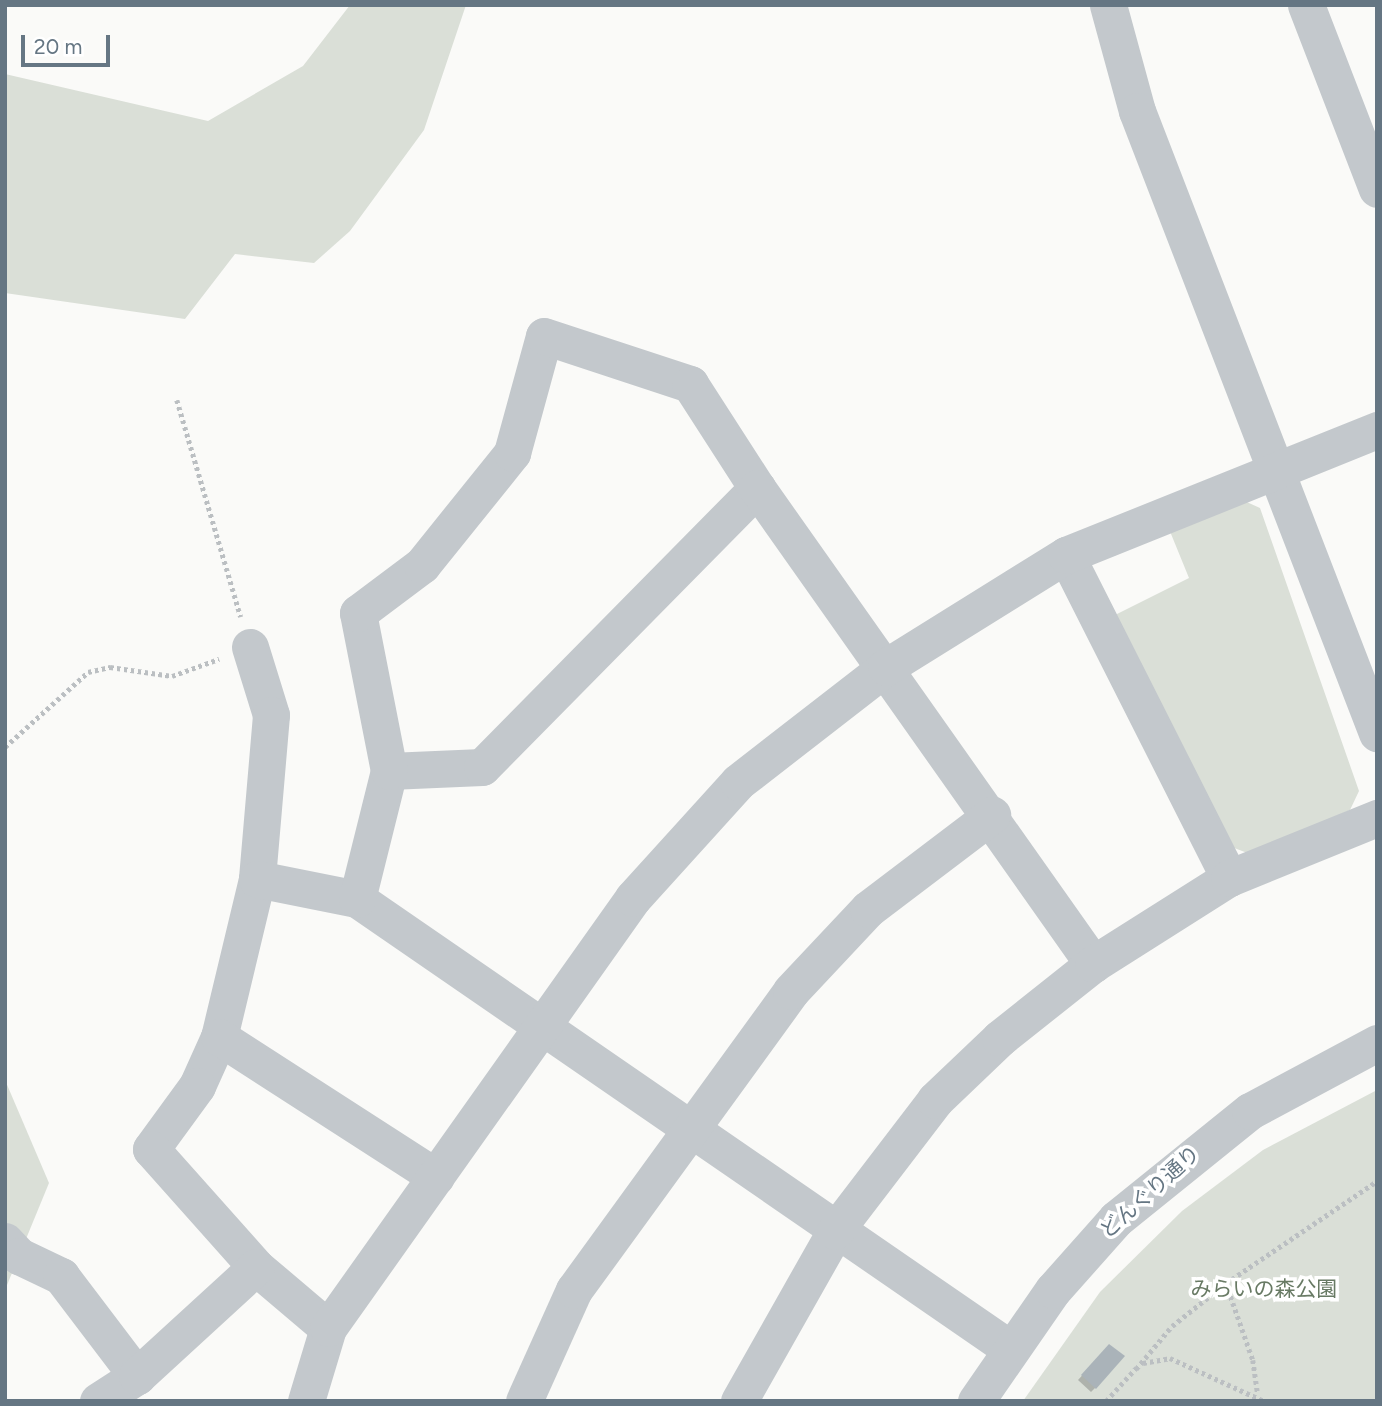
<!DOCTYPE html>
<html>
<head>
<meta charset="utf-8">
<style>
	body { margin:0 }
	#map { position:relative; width:1382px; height:1406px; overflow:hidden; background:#fafaf8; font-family:Figtree,"Noto Sans JP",sans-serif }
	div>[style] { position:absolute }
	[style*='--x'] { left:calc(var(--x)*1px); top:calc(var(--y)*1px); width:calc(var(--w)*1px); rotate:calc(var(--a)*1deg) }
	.green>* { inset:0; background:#dadfd7 }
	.shadow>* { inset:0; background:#0003 }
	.building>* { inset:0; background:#aab3b9 }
	.path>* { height:4.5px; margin-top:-2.25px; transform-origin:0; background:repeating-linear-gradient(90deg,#bbbfc2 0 3.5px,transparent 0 7px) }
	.minor>* { height:37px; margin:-18.5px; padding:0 18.5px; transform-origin:18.5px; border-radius:18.5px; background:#c3c8cc }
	span { translate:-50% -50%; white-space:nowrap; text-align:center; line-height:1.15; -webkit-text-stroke:7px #fff; paint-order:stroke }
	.street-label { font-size:21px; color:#657683 }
	.park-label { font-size:21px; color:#687a64 }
	.frame { position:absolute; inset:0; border:7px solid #657683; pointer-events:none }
	.scale { position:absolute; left:21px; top:35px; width:89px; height:32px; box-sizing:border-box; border:4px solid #657683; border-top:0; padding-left:9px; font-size:21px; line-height:24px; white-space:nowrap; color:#657683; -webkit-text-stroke:5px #fff; paint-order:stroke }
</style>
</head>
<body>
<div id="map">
	<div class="green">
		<div style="clip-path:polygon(350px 5px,466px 5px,424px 130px,350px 231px,314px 263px,235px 254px,185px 319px,5px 293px,5px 74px,208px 121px,303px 66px)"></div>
		<div style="clip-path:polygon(1240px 499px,1260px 508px,1359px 791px,1350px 810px,1250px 854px,1229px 846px,1115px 615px,1189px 578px,1169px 529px)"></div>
		<div style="clip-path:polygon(5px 1080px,49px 1183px,5px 1290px)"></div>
		<div style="clip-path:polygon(1377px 1090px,1377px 1401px,1023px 1401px,1100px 1292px,1182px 1211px,1263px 1150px)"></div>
	</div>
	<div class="shadow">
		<div style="clip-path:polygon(1109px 1346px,1095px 1388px,1091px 1392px,1078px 1380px)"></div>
	</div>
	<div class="building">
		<div style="clip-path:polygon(1109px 1344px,1125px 1356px,1096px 1389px,1081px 1375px)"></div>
	</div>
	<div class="path">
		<div style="--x:177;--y:400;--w:226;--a:73.6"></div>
		<div style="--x:5;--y:747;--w:112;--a:-42.1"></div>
		<div style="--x:88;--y:672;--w:23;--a:-13"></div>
		<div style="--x:110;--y:667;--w:63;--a:8.3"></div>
		<div style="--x:172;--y:676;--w:50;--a:-19.9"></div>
		<div style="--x:1226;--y:1283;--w:182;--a:-34"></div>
		<div style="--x:1143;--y:1363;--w:27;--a:-10"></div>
		<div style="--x:1170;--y:1358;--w:103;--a:24.6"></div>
		<div style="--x:1136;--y:1369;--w:56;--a:-50.1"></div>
		<div style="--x:1172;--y:1326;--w:69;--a:-38.5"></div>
		<div style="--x:1226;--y:1283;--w:82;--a:70.7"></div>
		<div style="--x:1253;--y:1360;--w:34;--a:82"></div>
		<div style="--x:1106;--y:1401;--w:45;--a:-47.7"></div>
	</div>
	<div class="minor">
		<div style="--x:1108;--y:5;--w:110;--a:74.7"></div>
		<div style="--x:1137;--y:111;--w:667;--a:68.9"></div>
		<div style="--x:1306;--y:5;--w:197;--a:68.9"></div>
		<div style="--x:1066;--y:555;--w:362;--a:63.2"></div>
		<div style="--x:250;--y:647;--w:71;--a:72.8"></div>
		<div style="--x:271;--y:715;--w:165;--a:94.9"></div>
		<div style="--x:257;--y:879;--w:163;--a:103.5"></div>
		<div style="--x:219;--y:1037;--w:54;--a:114.2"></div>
		<div style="--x:197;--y:1086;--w:78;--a:126.1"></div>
		<div style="--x:151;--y:1149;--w:158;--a:48.3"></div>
		<div style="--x:256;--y:1267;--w:94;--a:40.3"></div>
		<div style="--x:389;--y:771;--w:93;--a:-2.5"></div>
		<div style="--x:482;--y:767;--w:392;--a:-45.4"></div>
		<div style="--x:257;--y:879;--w:102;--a:11.3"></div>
		<div style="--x:357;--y:899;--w:792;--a:34.55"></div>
		<div style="--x:357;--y:899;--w:132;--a:-76"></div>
		<div style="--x:389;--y:771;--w:161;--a:-101.1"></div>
		<div style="--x:358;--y:613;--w:80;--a:-36.9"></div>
		<div style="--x:422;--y:565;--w:144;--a:-51.2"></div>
		<div style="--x:512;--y:453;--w:121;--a:-74.7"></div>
		<div style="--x:544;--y:336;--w:154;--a:18.2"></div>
		<div style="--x:690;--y:384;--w:124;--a:57.2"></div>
		<div style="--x:757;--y:488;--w:583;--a:54.78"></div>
		<div style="--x:219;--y:1037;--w:258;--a:32.8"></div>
		<div style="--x:5;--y:1241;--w:21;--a:47"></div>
		<div style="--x:19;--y:1256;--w:47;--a:25.5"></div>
		<div style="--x:61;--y:1276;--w:126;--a:52.8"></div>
		<div style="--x:98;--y:1401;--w:46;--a:-32.7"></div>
		<div style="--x:137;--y:1376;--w:161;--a:-42.5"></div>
		<div style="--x:306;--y:1401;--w:76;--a:-73.2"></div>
		<div style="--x:328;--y:1328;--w:527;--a:-54.65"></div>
		<div style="--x:633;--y:898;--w:156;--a:-47.8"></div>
		<div style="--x:738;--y:782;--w:187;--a:-37.8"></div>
		<div style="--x:886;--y:667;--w:212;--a:-31.9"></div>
		<div style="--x:1066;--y:555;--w:335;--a:-21.9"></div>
		<div style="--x:524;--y:1401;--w:122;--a:-65.8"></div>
		<div style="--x:574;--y:1290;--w:369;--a:-54"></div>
		<div style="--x:791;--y:991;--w:112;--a:-46.8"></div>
		<div style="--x:868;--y:909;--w:156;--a:-37.2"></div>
		<div style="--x:739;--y:1401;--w:195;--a:-60.5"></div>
		<div style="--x:835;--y:1231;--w:165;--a:-52.6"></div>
		<div style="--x:935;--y:1100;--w:90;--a:-43.6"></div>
		<div style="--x:1000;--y:1038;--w:119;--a:-38.5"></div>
		<div style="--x:1093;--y:964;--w:161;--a:-32.3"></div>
		<div style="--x:1229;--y:878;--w:160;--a:-22.1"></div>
		<div style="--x:976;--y:1401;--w:135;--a:-55.3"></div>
		<div style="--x:1053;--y:1290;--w:95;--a:-48.4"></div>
		<div style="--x:1116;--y:1219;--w:172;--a:-38.9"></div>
		<div style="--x:1250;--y:1111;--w:144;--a:-28.2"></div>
	</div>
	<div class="street-label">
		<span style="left:1150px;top:1192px;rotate:-42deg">どんぐり通り</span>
	</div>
	<div class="park-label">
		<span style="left:1264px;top:1289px">みらいの森公園</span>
	</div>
	<div class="frame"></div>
	<div class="scale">20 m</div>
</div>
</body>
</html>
